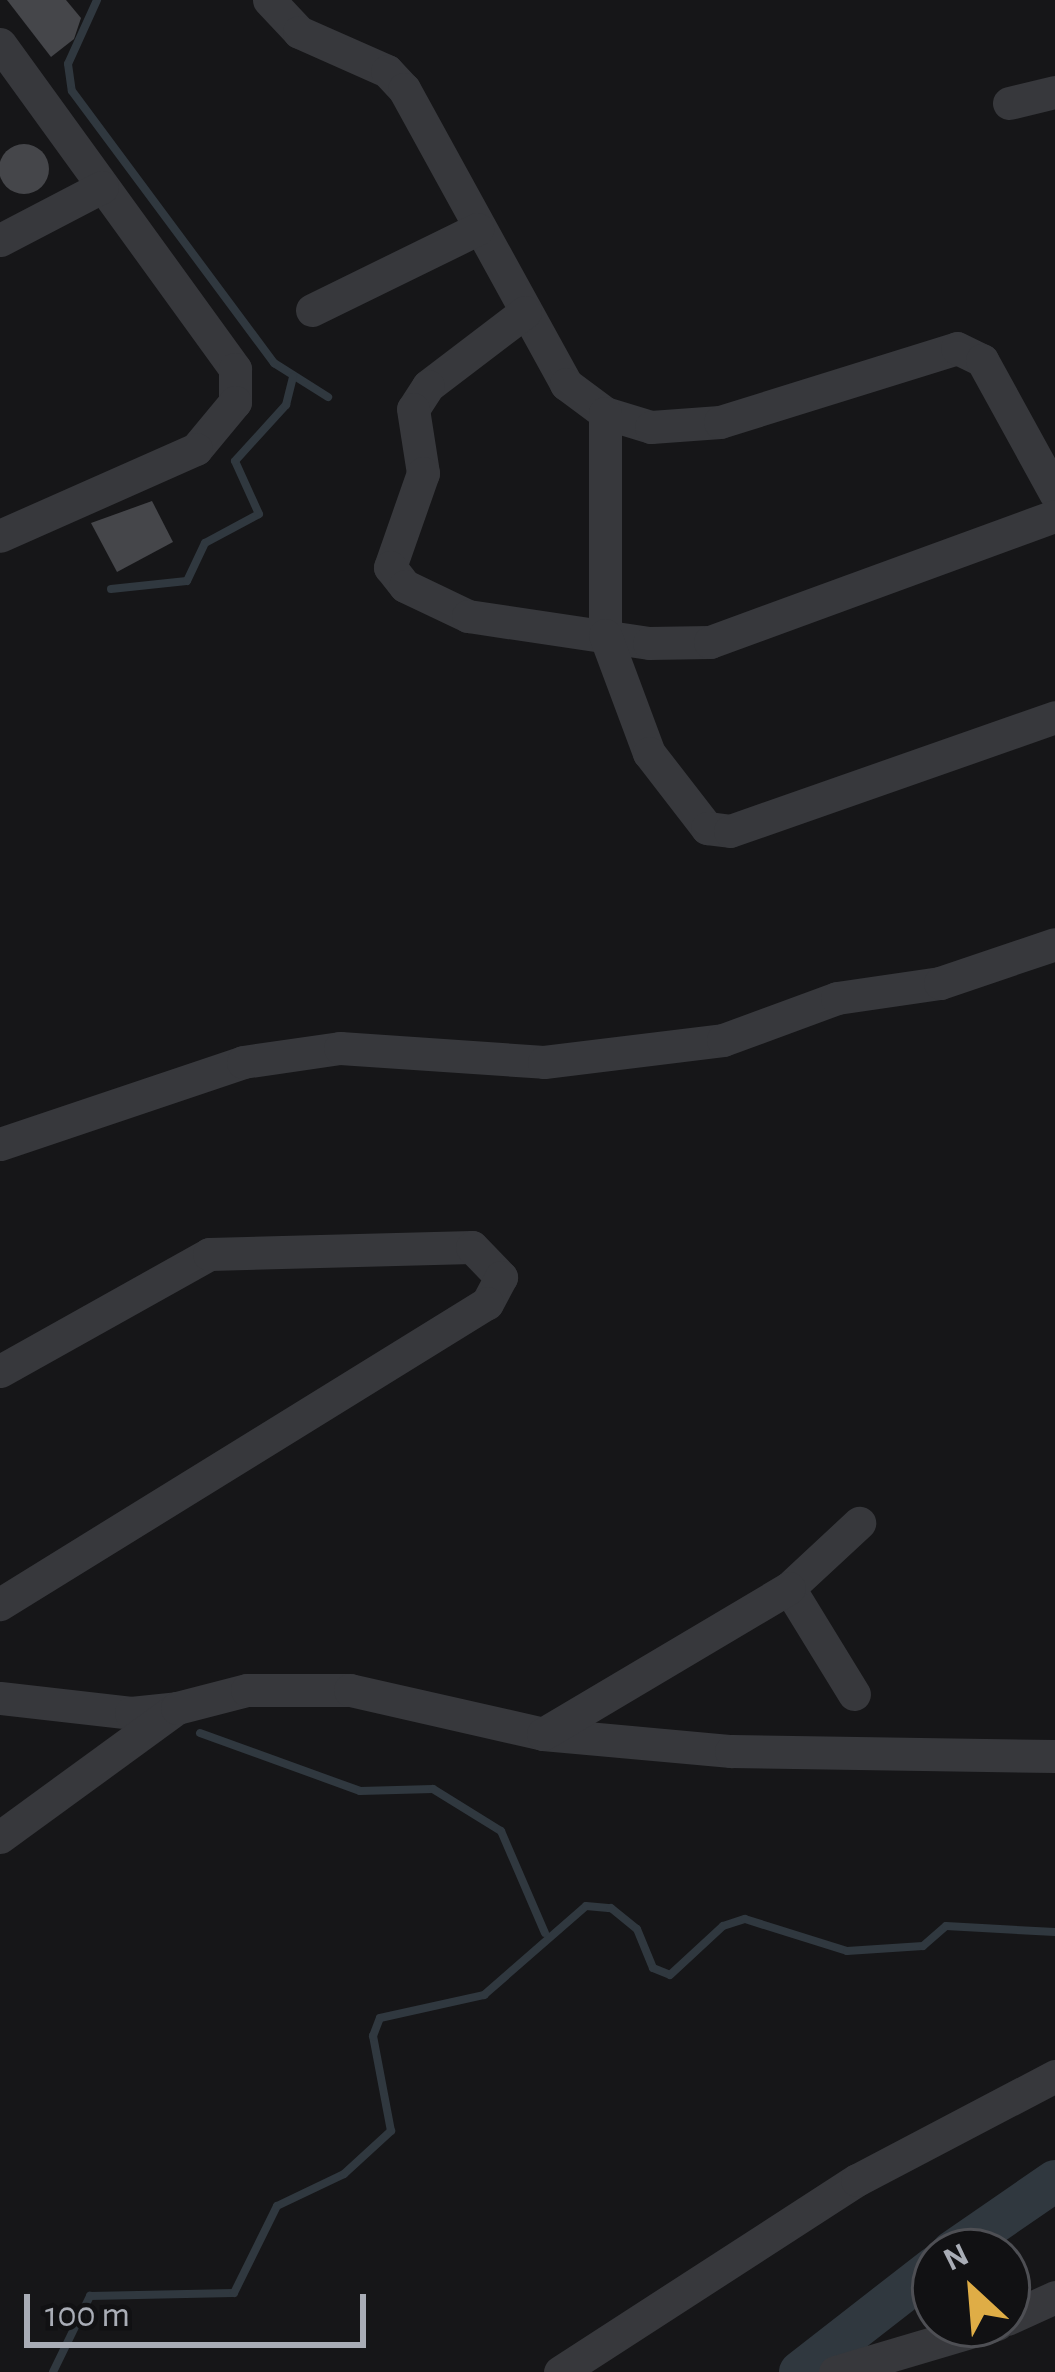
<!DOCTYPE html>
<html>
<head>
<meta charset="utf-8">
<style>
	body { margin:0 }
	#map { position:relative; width:1055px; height:2372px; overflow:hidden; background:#161618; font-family:"Alegreya Sans",sans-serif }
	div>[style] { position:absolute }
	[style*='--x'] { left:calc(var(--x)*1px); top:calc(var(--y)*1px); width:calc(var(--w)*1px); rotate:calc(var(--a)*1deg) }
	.stream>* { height:8px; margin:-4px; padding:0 4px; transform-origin:4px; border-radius:4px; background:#30383f }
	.river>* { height:42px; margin:-21px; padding:0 21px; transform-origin:21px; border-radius:21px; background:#30383f }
	.building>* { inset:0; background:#45464a }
	.round { border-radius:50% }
	.minor>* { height:33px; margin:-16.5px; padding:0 16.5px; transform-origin:16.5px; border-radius:16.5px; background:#37383c }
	span { translate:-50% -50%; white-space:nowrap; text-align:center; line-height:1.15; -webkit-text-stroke:12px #111113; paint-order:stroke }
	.north { position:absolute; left:911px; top:2228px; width:120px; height:120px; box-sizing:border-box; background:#111113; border:3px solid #4e4f54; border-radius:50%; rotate:334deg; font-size:33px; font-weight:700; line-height:48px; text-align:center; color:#a9adb6 }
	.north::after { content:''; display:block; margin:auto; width:42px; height:54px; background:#dfad46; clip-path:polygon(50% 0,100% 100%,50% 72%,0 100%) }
	.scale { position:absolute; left:24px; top:2294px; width:342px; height:54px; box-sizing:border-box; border:6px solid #a9adb6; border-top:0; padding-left:15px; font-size:36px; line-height:42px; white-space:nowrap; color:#a9adb6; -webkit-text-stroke:9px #111113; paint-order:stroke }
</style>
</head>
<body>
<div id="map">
	<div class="stream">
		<div style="--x:97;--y:0;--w:70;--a:114.4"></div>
		<div style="--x:68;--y:64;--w:27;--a:82"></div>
		<div style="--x:72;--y:91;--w:339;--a:53.4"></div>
		<div style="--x:274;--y:363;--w:64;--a:32.2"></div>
		<div style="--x:111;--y:589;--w:76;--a:-6"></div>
		<div style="--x:187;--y:581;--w:42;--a:-64.7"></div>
		<div style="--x:205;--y:543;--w:61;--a:-28.2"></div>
		<div style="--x:259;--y:514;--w:58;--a:-114.4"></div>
		<div style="--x:235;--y:461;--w:76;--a:-47.7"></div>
		<div style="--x:286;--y:405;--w:29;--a:-76"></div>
		<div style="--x:200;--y:1733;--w:170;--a:19.9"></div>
		<div style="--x:360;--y:1791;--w:73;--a:-1.6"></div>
		<div style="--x:433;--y:1789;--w:80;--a:31.7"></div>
		<div style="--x:501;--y:1831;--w:111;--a:66.7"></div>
		<div style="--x:53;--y:2372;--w:85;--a:-64"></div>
		<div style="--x:90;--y:2296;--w:144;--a:-1.2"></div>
		<div style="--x:234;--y:2293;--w:97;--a:-63.7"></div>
		<div style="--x:277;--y:2206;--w:74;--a:-25.5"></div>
		<div style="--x:344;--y:2174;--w:64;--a:-42.5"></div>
		<div style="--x:391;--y:2131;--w:97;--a:-100.7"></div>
		<div style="--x:373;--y:2036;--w:19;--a:-69"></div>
		<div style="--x:380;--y:2018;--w:107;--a:-12.5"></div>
		<div style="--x:484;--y:1995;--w:135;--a:-41.1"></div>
		<div style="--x:586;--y:1906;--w:25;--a:5"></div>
		<div style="--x:611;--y:1908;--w:33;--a:39"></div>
		<div style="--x:637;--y:1929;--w:42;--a:67.7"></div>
		<div style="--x:653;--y:1968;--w:18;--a:22"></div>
		<div style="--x:670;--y:1975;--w:72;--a:-42.8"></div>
		<div style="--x:723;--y:1926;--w:23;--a:-18"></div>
		<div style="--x:745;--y:1919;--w:107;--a:17.4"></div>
		<div style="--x:847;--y:1951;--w:76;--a:-3.8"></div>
		<div style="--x:923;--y:1946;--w:30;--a:-41"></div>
		<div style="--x:946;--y:1926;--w:109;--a:3.2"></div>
	</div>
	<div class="river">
		<div style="--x:952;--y:2252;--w:125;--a:-34.6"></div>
		<div style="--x:800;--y:2372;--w:171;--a:-37.9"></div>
	</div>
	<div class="building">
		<div style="clip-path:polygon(7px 0,66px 0,81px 18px,74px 39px,51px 57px)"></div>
		<div class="round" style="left:-1px;top:144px;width:50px;height:50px"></div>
		<div style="clip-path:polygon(152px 501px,173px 542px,117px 572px,91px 523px)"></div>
	</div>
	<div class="minor">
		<div style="--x:269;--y:0;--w:44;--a:46.8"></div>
		<div style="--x:299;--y:32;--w:96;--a:23.9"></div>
		<div style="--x:387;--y:71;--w:25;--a:47"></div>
		<div style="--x:404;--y:89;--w:337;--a:61.2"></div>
		<div style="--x:566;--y:384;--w:49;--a:36.6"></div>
		<div style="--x:605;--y:413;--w:48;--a:16.9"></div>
		<div style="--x:651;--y:427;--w:69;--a:-4.1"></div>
		<div style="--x:720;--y:422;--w:248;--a:-17.3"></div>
		<div style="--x:957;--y:348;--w:28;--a:26"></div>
		<div style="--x:982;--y:360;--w:152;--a:61.2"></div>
		<div style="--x:0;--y:44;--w:401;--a:54.1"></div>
		<div style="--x:235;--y:369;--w:33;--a:90"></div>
		<div style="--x:235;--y:402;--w:61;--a:129.7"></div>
		<div style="--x:196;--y:449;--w:214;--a:156.1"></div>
		<div style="--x:1009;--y:103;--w:47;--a:-13.4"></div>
		<div style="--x:0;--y:240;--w:115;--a:-27.5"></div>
		<div style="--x:312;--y:310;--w:184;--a:-26.1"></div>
		<div style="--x:525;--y:312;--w:122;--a:142.7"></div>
		<div style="--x:428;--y:386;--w:27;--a:123"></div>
		<div style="--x:413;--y:409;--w:65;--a:81.1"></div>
		<div style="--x:423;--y:473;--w:100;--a:109.3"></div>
		<div style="--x:390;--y:567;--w:24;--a:52"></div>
		<div style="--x:405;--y:586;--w:70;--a:25.5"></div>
		<div style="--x:468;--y:616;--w:183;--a:8.5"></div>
		<div style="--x:649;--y:643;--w:61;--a:-0.9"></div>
		<div style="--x:710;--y:642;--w:367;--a:-20.1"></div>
		<div style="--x:605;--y:413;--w:222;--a:90"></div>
		<div style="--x:605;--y:635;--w:126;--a:69.6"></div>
		<div style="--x:649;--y:753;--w:95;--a:52.3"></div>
		<div style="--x:707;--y:828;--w:23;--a:7"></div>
		<div style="--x:730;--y:831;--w:344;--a:-19.3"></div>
		<div style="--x:0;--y:1144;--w:256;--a:-18.6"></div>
		<div style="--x:243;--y:1062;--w:98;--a:-8.2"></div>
		<div style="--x:340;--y:1048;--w:204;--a:3.9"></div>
		<div style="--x:544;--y:1062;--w:180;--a:-7"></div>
		<div style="--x:723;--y:1040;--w:121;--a:-20.2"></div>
		<div style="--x:837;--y:998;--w:104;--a:-8.3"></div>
		<div style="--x:940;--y:983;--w:121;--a:-18.7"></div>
		<div style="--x:0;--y:1371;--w:240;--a:-29.2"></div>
		<div style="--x:209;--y:1254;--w:263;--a:-1.5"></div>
		<div style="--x:472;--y:1247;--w:42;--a:46"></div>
		<div style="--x:501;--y:1277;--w:30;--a:118"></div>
		<div style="--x:487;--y:1303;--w:573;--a:148.28"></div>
		<div style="--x:854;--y:1694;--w:124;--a:-121.5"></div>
		<div style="--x:789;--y:1588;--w:96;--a:-42.9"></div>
		<div style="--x:0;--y:1698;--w:132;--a:6.5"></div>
		<div style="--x:131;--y:1713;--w:46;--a:-6.2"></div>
		<div style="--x:543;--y:1734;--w:189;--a:5.2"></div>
		<div style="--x:731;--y:1751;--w:324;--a:0.9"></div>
		<div style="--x:0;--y:1837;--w:219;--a:-36.1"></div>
		<div style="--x:177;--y:1708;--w:72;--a:-14.4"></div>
		<div style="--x:247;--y:1690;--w:103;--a:0"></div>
		<div style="--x:350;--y:1690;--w:198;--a:12.8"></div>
		<div style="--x:543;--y:1734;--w:286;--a:-30.7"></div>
		<div style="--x:1007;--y:2319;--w:53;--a:-24.6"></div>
		<div style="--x:560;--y:2372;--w:354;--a:-32.9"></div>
		<div style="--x:857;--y:2180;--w:224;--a:-27.7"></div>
		<div style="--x:835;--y:2372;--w:169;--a:-16.5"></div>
	</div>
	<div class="north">N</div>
	<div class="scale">100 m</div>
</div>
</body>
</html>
